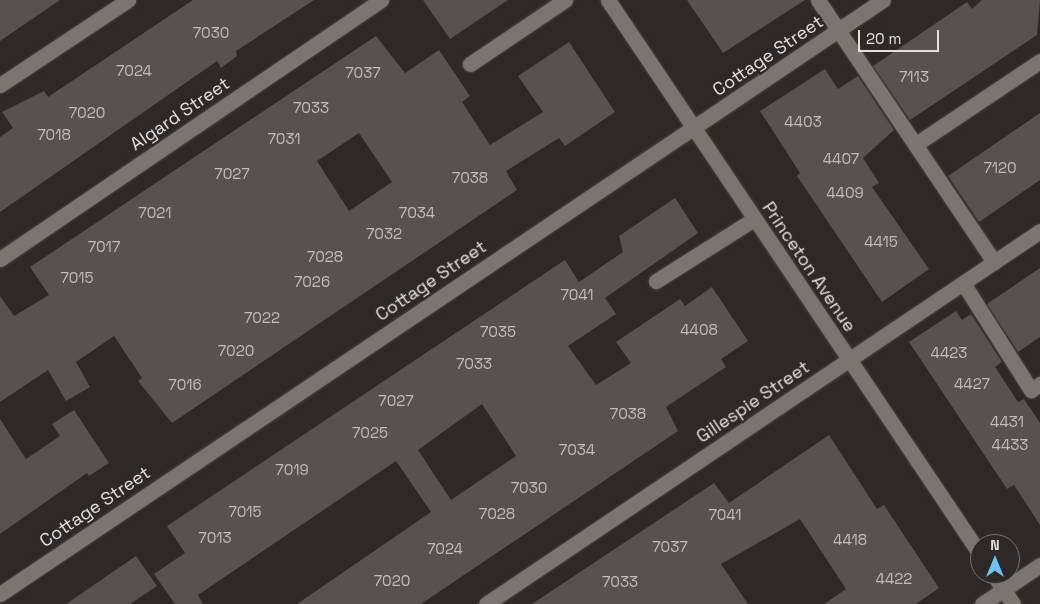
<!DOCTYPE html>
<html>
<head>
<meta charset="utf-8">
<style>
	body { margin:0 }
	#map { position:relative; width:1040px; height:604px; overflow:hidden; background:#2e2927; font-family:"Space Grotesk",sans-serif }
	div>[style] { position:absolute }
	[style*='--x'] { left:calc(var(--x)*1px); top:calc(var(--y)*1px); width:calc(var(--w)*1px); rotate:calc(var(--a)*1deg) }
	.building>* { inset:0; background:#57514f }
	.roads { filter:drop-shadow(0 0 1px #4b4746) drop-shadow(0 0 1px #4b4746) }
	.minor>* { height:15px; margin:-7.5px; padding:0 7.5px; transform-origin:7.5px; border-radius:7.5px; background:#7b7572 }
	span { translate:-50% -50%; white-space:nowrap; text-align:center; line-height:1.15; -webkit-text-stroke:4.5px #2e2927; paint-order:stroke }
	.number-label { font-size:15px; color:#c0bcba }
	.number-label span { -webkit-text-stroke-width:0 }
	.street-label { font-size:18px; color:#e3e0de }
	.north { position:absolute; left:970px; top:534px; width:50px; height:50px; box-sizing:border-box; background:#2e2927; border:1px solid #767270; border-radius:50%; rotate:0deg; font-size:14px; font-weight:700; line-height:20px; text-align:center; color:#e3e0de }
	.north::after { content:''; display:block; margin:auto; width:18px; height:22px; background:#6ec2f3; clip-path:polygon(50% 0,100% 100%,50% 72%,0 100%) }
	.scale { position:absolute; left:858px; top:30px; width:81px; height:22px; box-sizing:border-box; border:2px solid #e3e0de; border-top:0; padding-left:6px; font-size:15px; line-height:18px; white-space:nowrap; color:#e3e0de; -webkit-text-stroke:4px #2e2927; paint-order:stroke }
</style>
</head>
<body>
<div id="map">
	<div class="building">
		<div style="clip-path:polygon(0 0,60px 0,0 41px)"></div>
		<div style="clip-path:polygon(193px 0,314px 0,236px 51px,237px 56px,221px 68px,217px 61px,0 212px,0 137px,13px 128px,2px 112px,44px 91px,48px 97px)"></div>
		<div style="clip-path:polygon(423px 0,508px 0,450px 39px)"></div>
		<div style="clip-path:polygon(687px 0,805px 0,723px 53px)"></div>
		<div style="clip-path:polygon(982px 0,1040px 0,1037px 35px,910px 120px,873px 66px,967px 2px,972px 9px)"></div>
		<div style="clip-path:polygon(evenodd,376px 36px,405px 73px,439px 50px,470px 96px,462px 102px,490px 145px,543px 112px,518px 76px,569px 42px,615px 112px,565px 146px,559px 138px,506px 171px,517px 190px,172px 423px,138px 381px,142px 378px,114px 336px,76px 362px,90px 387px,66px 401px,48px 370px,0 402px,0 296px,14px 316px,49px 295px,30px 267px,376px 36px,359px 133px,392px 182px,349px 211px,317px 161px,359px 133px)"></div>
		<div style="clip-path:polygon(825px 69px,838px 89px,858px 76px,894px 130px,863px 158px,879px 183px,872px 187px,929px 269px,882px 302px,797px 176px,800px 173px,760px 111px)"></div>
		<div style="clip-path:polygon(1040px 113px,1040px 180px,979px 222px,948px 176px)"></div>
		<div style="clip-path:polygon(evenodd,675px 198px,698px 233px,605px 298px,616px 314px,568px 346px,596px 385px,631px 363px,616px 342px,680px 299px,685px 306px,712px 287px,748px 341px,721px 359px,726px 367px,666px 407px,678px 431px,421px 604px,297px 604px,431px 512px,396px 461px,198px 595px,203px 604px,175px 604px,154px 574px,185px 553px,167px 526px,565px 260px,579px 282px,623px 252px,619px 236px,675px 198px,482px 404px,516px 456px,451px 500px,418px 450px,482px 404px)"></div>
		<div style="clip-path:polygon(1040px 268px,1040px 337px,1018px 352px,987px 304px)"></div>
		<div style="clip-path:polygon(956px 311px,962px 320px,971px 314px,1002px 362px,995px 367px,1018px 402px,1024px 399px,1040px 423px,1040px 525px,1014px 485px,1007px 489px,909px 342px)"></div>
		<div style="clip-path:polygon(74px 410px,109px 463px,89px 476px,87px 473px,0 534px,0 419px,26px 459px,60px 436px,52px 424px)"></div>
		<div style="clip-path:polygon(829px 435px,877px 509px,884px 505px,939px 588px,916px 604px,824px 604px,846px 589px,800px 519px,721px 564px,748px 604px,532px 604px,714px 483px,729px 503px)"></div>
		<div style="clip-path:polygon(136px 556px,157px 586px,130px 604px,66px 604px)"></div>
	</div>
	<div class="roads">
		<div class="minor">
			<div style="--x:608;--y:0;--w:667;--a:56.12"></div>
			<div style="--x:818;--y:0;--w:316;--a:56.1"></div>
			<div style="--x:470;--y:64;--w:115;--a:-34"></div>
			<div style="--x:0;--y:85;--w:154;--a:-33.6"></div>
			<div style="--x:916;--y:144;--w:149;--a:-33.8"></div>
			<div style="--x:0;--y:259;--w:461;--a:-34.2"></div>
			<div style="--x:656;--y:281;--w:116;--a:-32.3"></div>
			<div style="--x:963;--y:283;--w:127;--a:57.6"></div>
			<div style="--x:1031;--y:390;--w:11;--a:-34"></div>
			<div style="--x:993;--y:574;--w:36;--a:56"></div>
			<div style="--x:0;--y:594;--w:1064;--a:-33.93"></div>
			<div style="--x:486;--y:604;--w:668;--a:-33.95"></div>
			<div style="--x:982;--y:604;--w:70;--a:-33.9"></div>
		</div>
	</div>
	<div class="number-label">
		<span style="left:211px;top:33px">7030</span>
		<span style="left:134px;top:71px">7024</span>
		<span style="left:363px;top:73px">7037</span>
		<span style="left:914px;top:77px">7113</span>
		<span style="left:311px;top:108px">7033</span>
		<span style="left:87px;top:113px">7020</span>
		<span style="left:803px;top:122px">4403</span>
		<span style="left:54px;top:135px">7018</span>
		<span style="left:284px;top:139px">7031</span>
		<span style="left:841px;top:159px">4407</span>
		<span style="left:1000px;top:168px">7120</span>
		<span style="left:232px;top:174px">7027</span>
		<span style="left:470px;top:178px">7038</span>
		<span style="left:845px;top:193px">4409</span>
		<span style="left:155px;top:213px">7021</span>
		<span style="left:417px;top:213px">7034</span>
		<span style="left:384px;top:234px">7032</span>
		<span style="left:881px;top:242px">4415</span>
		<span style="left:104px;top:247px">7017</span>
		<span style="left:325px;top:257px">7028</span>
		<span style="left:77px;top:278px">7015</span>
		<span style="left:312px;top:282px">7026</span>
		<span style="left:577px;top:295px">7041</span>
		<span style="left:262px;top:318px">7022</span>
		<span style="left:699px;top:330px">4408</span>
		<span style="left:498px;top:332px">7035</span>
		<span style="left:236px;top:351px">7020</span>
		<span style="left:949px;top:353px">4423</span>
		<span style="left:474px;top:364px">7033</span>
		<span style="left:972px;top:384px">4427</span>
		<span style="left:185px;top:385px">7016</span>
		<span style="left:396px;top:401px">7027</span>
		<span style="left:628px;top:414px">7038</span>
		<span style="left:1007px;top:422px">4431</span>
		<span style="left:370px;top:433px">7025</span>
		<span style="left:1010px;top:445px">4433</span>
		<span style="left:577px;top:450px">7034</span>
		<span style="left:292px;top:470px">7019</span>
		<span style="left:529px;top:488px">7030</span>
		<span style="left:245px;top:512px">7015</span>
		<span style="left:497px;top:514px">7028</span>
		<span style="left:725px;top:515px">7041</span>
		<span style="left:215px;top:538px">7013</span>
		<span style="left:850px;top:540px">4418</span>
		<span style="left:670px;top:547px">7037</span>
		<span style="left:445px;top:549px">7024</span>
		<span style="left:894px;top:579px">4422</span>
		<span style="left:392px;top:581px">7020</span>
		<span style="left:620px;top:582px">7033</span>
	</div>
	<div class="street-label">
		<span style="left:768px;top:56px;rotate:-34deg">Cottage Street</span>
		<span style="left:180px;top:114px;rotate:-34deg">Algard Street</span>
		<span style="left:809px;top:267px;rotate:56deg">Princeton Avenue</span>
		<span style="left:431px;top:281px;rotate:-34deg">Cottage Street</span>
		<span style="left:753px;top:402px;rotate:-34deg">Gillespie Street</span>
		<span style="left:95px;top:507px;rotate:-34deg">Cottage Street</span>
	</div>
	<div class="north">N</div>
	<div class="scale">20 m</div>
</div>
</body>
</html>
